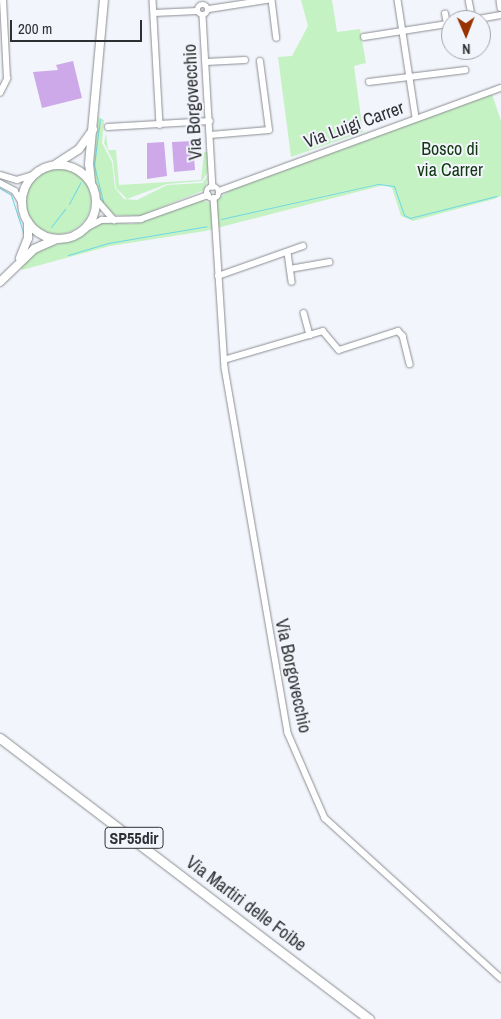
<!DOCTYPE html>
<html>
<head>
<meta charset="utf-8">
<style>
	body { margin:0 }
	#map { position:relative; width:501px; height:1019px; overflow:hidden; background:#f2f5fb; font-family:"Archivo Narrow",sans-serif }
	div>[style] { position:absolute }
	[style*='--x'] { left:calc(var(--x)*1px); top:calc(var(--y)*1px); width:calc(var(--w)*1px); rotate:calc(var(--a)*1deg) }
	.green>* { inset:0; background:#c5f2c3 }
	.round { border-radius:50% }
	.stream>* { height:1px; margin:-0.5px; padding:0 0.5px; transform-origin:0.5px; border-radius:0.5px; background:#6fd8e5 }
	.building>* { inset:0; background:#cea9ea }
	.roads { filter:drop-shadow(0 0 1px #8a8d92) drop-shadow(0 0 1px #8a8d92) }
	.minor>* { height:5.5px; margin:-2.75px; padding:0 2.75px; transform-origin:2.75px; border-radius:2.75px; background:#fff }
	.minor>.ring { margin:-2.75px; padding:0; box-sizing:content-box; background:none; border:5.5px solid #fff; border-radius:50% }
	.major>* { height:8px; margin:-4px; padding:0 4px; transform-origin:4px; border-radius:4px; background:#fff }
	.major>.ring { margin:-4px; padding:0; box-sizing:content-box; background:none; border:8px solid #fff; border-radius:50% }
	.highway>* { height:9px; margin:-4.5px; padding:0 4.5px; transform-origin:4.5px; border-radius:4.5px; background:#fff }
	span { translate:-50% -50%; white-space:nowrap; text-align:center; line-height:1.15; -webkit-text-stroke:4px #f2f5fb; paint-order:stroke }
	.shield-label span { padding:1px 4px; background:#f2f5fb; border:1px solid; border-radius:4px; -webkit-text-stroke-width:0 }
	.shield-label { font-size:16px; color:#2f3033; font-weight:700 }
	.street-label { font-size:18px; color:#2f3033 }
	.park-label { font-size:18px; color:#103711 }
	.north { position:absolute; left:441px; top:10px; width:50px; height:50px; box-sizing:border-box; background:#f2f5fb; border:1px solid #a4a6ab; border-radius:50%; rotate:179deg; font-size:14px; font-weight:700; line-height:20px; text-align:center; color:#2f3033 }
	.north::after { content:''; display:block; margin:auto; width:18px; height:22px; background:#983302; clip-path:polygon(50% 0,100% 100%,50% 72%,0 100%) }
	.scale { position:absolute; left:10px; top:20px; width:132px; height:22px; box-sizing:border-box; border:2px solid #2f3033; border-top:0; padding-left:6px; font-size:15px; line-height:18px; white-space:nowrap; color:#2f3033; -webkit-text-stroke:4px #f2f5fb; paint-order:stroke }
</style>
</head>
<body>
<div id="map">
	<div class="green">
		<div style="clip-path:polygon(301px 0,332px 0,337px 32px,360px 29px,366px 63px,354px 66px,363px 132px,291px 157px,278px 57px,292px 56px,308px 26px)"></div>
		<div style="clip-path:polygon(492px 94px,501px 121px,501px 196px,494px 199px,413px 221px,401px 216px,392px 188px,384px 185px,205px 231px,110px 246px,22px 270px,18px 266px,33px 251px,73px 240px,101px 222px,133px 224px,203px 200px,211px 204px,230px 190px)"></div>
		<div style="clip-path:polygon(98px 117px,104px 120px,102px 143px,112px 162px,115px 188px,124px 199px,137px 200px,167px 185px,202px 183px,209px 175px,204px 190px,140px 216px,111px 215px,99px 200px,92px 174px)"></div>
		<div style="clip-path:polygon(106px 133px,108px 150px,116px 150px,119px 185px,201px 180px,204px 152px,208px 152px,208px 172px,202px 181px,167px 184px,127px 199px,116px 188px,113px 161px,104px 143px)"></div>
		<div class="round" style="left:25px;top:168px;width:66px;height:66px"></div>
	</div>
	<div class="stream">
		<div style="--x:100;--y:119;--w:46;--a:97.4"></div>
		<div style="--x:94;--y:165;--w:38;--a:76"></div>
		<div style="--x:0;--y:188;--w:13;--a:32"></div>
		<div style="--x:11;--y:195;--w:42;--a:72"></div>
		<div style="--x:69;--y:204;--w:24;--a:-62"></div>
		<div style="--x:221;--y:219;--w:161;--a:-12.6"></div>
		<div style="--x:378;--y:184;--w:16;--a:7"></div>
		<div style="--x:394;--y:186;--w:31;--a:71"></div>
		<div style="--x:404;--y:215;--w:7;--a:27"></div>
		<div style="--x:410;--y:218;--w:89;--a:-14.3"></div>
		<div style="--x:51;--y:227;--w:23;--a:-52"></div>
		<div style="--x:68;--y:255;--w:42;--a:-16.7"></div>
		<div style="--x:108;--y:243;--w:100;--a:-9.7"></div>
	</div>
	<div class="building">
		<div style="clip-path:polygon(73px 61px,82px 98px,42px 108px,33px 72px,58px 70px,56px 65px)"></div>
		<div style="clip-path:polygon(193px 141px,195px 170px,174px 172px,172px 142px)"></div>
		<div style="clip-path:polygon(164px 142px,167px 176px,147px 179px,147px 143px)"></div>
	</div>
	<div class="roads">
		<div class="minor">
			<div style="--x:153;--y:0;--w:125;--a:86.8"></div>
			<div style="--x:272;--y:0;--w:38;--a:83"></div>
			<div style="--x:398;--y:0;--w:119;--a:81.3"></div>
			<div style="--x:469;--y:0;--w:20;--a:79"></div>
			<div style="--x:500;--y:0;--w:8;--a:83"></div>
			<div class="ring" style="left:197.5px;top:4.5px;width:5.5px;height:5.5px"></div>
			<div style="--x:209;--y:9;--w:59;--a:-8.8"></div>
			<div style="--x:154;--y:13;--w:43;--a:-2.7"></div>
			<div style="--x:203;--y:16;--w:171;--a:86.7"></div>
			<div style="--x:473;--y:20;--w:28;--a:-10"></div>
			<div style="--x:364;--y:37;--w:84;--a:-8.9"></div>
			<div style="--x:447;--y:24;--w:10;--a:-101"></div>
			<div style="--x:206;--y:62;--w:39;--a:-3"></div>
			<div style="--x:369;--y:82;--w:97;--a:-7.1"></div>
			<div style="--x:0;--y:93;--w:16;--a:-63"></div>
			<div style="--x:7;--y:79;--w:79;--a:-92.9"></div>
			<div style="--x:108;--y:127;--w:102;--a:-3.4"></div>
			<div style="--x:210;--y:135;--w:59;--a:-4.8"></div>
			<div style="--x:269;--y:130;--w:69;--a:-97.5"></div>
			<div style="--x:0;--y:175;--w:18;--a:16"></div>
			<div style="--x:17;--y:180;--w:17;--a:-17"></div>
			<div style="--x:0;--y:183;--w:17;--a:28"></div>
			<div style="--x:15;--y:191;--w:13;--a:58"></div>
			<div class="ring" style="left:207px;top:187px;width:6.5px;height:6.5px"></div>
			<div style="--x:219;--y:191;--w:300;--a:-20.1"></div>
			<div style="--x:214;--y:198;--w:170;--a:86.3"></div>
			<div style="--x:225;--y:368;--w:370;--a:80.2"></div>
			<div style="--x:288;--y:733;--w:93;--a:66.5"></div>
			<div style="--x:325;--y:818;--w:238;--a:42.3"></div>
			<div style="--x:96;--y:199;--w:28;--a:49"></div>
			<div style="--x:84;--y:229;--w:20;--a:-27"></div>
			<div style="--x:102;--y:220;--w:39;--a:-1"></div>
			<div style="--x:141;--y:219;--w:71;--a:-19.7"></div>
			<div style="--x:288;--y:253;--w:29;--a:82"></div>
			<div style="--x:290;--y:269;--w:40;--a:-10"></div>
			<div style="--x:218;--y:276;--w:90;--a:-19.4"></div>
			<div style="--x:304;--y:313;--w:23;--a:75"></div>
			<div style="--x:224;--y:360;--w:103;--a:-16.3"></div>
			<div style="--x:323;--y:331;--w:25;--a:50"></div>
			<div style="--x:339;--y:350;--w:62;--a:-17.9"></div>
			<div style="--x:398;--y:331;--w:7;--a:45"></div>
			<div style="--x:403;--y:336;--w:29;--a:76"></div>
		</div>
		<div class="major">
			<div style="--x:56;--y:164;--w:27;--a:-33"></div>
			<div style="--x:79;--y:149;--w:24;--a:-54"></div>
			<div class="ring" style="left:22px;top:165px;width:66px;height:66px"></div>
			<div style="--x:91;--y:182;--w:18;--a:-96"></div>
			<div style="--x:89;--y:164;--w:165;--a:-84.8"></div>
			<div style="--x:20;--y:258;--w:22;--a:-68"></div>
			<div style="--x:28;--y:238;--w:16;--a:-90"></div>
			<div style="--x:0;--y:282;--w:47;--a:-44.1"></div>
			<div style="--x:34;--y:249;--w:24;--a:-24"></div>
		</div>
		<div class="highway">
			<div style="--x:0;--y:738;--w:464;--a:37.3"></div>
		</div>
	</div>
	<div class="shield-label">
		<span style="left:134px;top:838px">SP55dir</span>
	</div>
	<div class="street-label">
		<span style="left:193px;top:102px;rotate:-93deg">Via Borgovecchio</span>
		<span style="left:354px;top:125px;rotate:-20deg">Via Luigi Carrer</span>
		<span style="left:293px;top:676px;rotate:78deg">Via Borgovecchio</span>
		<span style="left:246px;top:904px;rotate:37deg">Via Martiri delle Foibe</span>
	</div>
	<div class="park-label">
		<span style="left:450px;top:160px">Bosco di<br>via Carrer</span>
	</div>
	<div class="north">N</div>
	<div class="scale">200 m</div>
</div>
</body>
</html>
